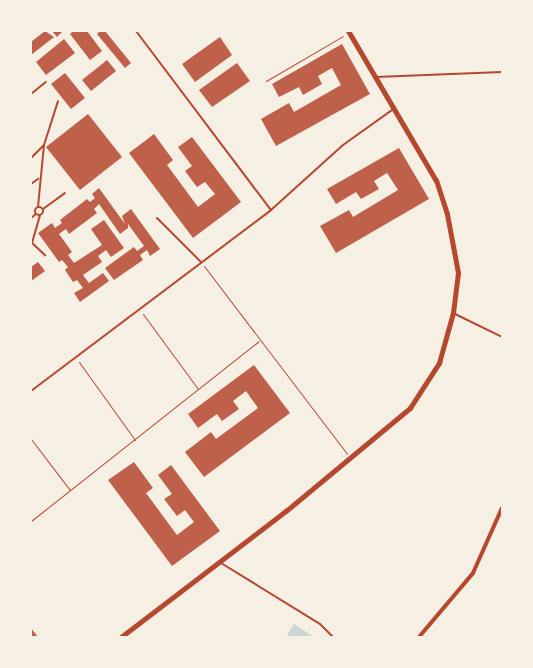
<!DOCTYPE html>
<html>
<head>
<meta charset="utf-8">
<style>
	body { margin:0 }
	#map { position:relative; width:533px; height:668px; overflow:hidden; background:#f6efe4; font-family:Lora,serif }
	div>[style] { position:absolute }
	[style*='--x'] { left:calc(var(--x)*1px); top:calc(var(--y)*1px); width:calc(var(--w)*1px); rotate:calc(var(--a)*1deg) }
	.water>* { inset:0; background:#c9d6d2 }
	.building>* { inset:0; background:#bf614a }
	.path>* { height:1px; margin:-0.5px; padding:0 0.5px; transform-origin:0.5px; border-radius:0.5px; background:#b5482f }
	.service>* { height:2px; margin:-1px; padding:0 1px; transform-origin:1px; border-radius:1px; background:#b5482f }
	.service>.ring { margin:-1px; padding:0; box-sizing:content-box; background:none; border:2px solid #b5482f; border-radius:50% }
	.minor>* { height:4px; margin:-2px; padding:0 2px; transform-origin:2px; border-radius:2px; background:#b5482f }
	.tertiary>* { height:4.5px; margin:-2.25px; padding:0 2.25px; transform-origin:2.25px; border-radius:2.25px; background:#b5482f }
	span { translate:-50% -50%; white-space:nowrap; text-align:center; line-height:1.15; -webkit-text-stroke:5px #f6efe4; paint-order:stroke }
	.frame { position:absolute; inset:0; border:32px solid #f6efe4; pointer-events:none }
</style>
</head>
<body>
<div id="map">
	<div class="water">
		<div style="clip-path:polygon(294px 624px,314px 637px,286px 637px)"></div>
	</div>
	<div class="building">
		<div style="clip-path:polygon(45px 31px,54px 37px,31px 55px,31px 42px)"></div>
		<div style="clip-path:polygon(52px 31px,63px 31px,57px 37px)"></div>
		<div style="clip-path:polygon(73px 31px,87px 31px,102px 51px,90px 60px,70px 34px)"></div>
		<div style="clip-path:polygon(100px 31px,105px 31px,131px 63px,125px 68px,97px 34px)"></div>
		<div style="clip-path:polygon(220px 37px,232px 55px,195px 82px,182px 64px)"></div>
		<div style="clip-path:polygon(64px 39px,75px 53px,46px 75px,36px 62px)"></div>
		<div style="clip-path:polygon(342px 44px,370px 94px,276px 146px,261px 119px,289px 103px,294px 112px,341px 85px,332px 68px,318px 76px,322px 84px,303px 95px,299px 87px,279px 97px,272px 84px)"></div>
		<div style="clip-path:polygon(107px 60px,116px 71px,91px 91px,82px 80px)"></div>
		<div style="clip-path:polygon(237px 63px,250px 81px,212px 107px,199px 90px)"></div>
		<div style="clip-path:polygon(65px 73px,85px 98px,71px 109px,51px 84px)"></div>
		<div style="clip-path:polygon(88px 114px,122px 157px,80px 190px,46px 147px)"></div>
		<div style="clip-path:polygon(154px 134px,173px 160px,167px 165px,198px 207px,215px 194px,205px 182px,197px 187px,185px 171px,192px 166px,178px 147px,192px 137px,241px 202px,193px 238px,129px 153px)"></div>
		<div style="clip-path:polygon(399px 148px,429px 199px,336px 253px,320px 226px,349px 210px,353px 217px,398px 190px,387px 173px,374px 181px,379px 189px,361px 199px,356px 192px,336px 204px,327px 189px)"></div>
		<div style="clip-path:polygon(99px 188px,125px 224px,122px 216px,131px 209px,160px 249px,150px 256px,147px 250px,140px 255px,143px 260px,114px 280px,105px 268px,134px 247px,137px 251px,144px 246px,128px 224px,128px 228px,120px 234px,99px 204px,94px 209px,97px 213px,69px 234px,66px 229px,59px 234px,72px 252px,68px 255px,74px 263px,102px 245px,91px 229px,104px 220px,124px 248px,111px 257px,106px 250px,98px 256px,102px 262px,83px 275px,89px 283px,103px 273px,109px 281px,80px 302px,74px 293px,83px 288px,77px 280px,73px 282px,65px 270px,68px 267px,62px 260px,59px 262px,38px 233px,52px 223px,55px 228px,62px 223px,60px 220px,87px 199px,90px 202px,95px 198px,92px 194px)"></div>
		<div style="clip-path:polygon(38px 262px,45px 271px,31px 281px,31px 267px)"></div>
		<div style="clip-path:polygon(254px 365px,290px 413px,204px 477px,185px 452px,211px 432px,216px 439px,258px 408px,246px 391px,233px 401px,239px 409px,222px 421px,217px 414px,198px 428px,188px 414px)"></div>
		<div style="clip-path:polygon(134px 462px,153px 488px,146px 493px,177px 535px,194px 522px,185px 510px,177px 516px,164px 499px,172px 494px,158px 475px,171px 465px,220px 531px,172px 566px,108px 480px)"></div>
		<div style="clip-path:polygon(31px 628px,38px 637px,31px 637px)"></div>
	</div>
	<div class="path">
		<div style="--x:266;--y:81;--w:89;--a:-30.3"></div>
		<div style="--x:204;--y:266;--w:236;--a:52.7"></div>
		<div style="--x:143;--y:314;--w:93;--a:53.7"></div>
		<div style="--x:79;--y:362;--w:96;--a:54.3"></div>
		<div style="--x:31;--y:439;--w:64;--a:52.6"></div>
		<div style="--x:31;--y:521;--w:290;--a:-38.3"></div>
	</div>
	<div class="service">
		<div style="--x:136;--y:31;--w:224;--a:53"></div>
		<div style="--x:376;--y:77;--w:126;--a:-2.3"></div>
		<div style="--x:31;--y:94;--w:19;--a:-39"></div>
		<div style="--x:31;--y:158;--w:18;--a:-45"></div>
		<div style="--x:44;--y:145;--w:46;--a:-72.3"></div>
		<div style="--x:31;--y:184;--w:9;--a:-36"></div>
		<div class="ring" style="left:35px;top:207px;width:6px;height:6px"></div>
		<div style="--x:38;--y:207;--w:62;--a:-84.5"></div>
		<div style="--x:43;--y:209;--w:27;--a:-36"></div>
		<div style="--x:31;--y:218;--w:6;--a:-39"></div>
		<div style="--x:157;--y:218;--w:62;--a:45"></div>
		<div style="--x:32;--y:243;--w:29;--a:-74"></div>
		<div style="--x:32;--y:243;--w:18;--a:43"></div>
		<div style="--x:453;--y:313;--w:55;--a:26.1"></div>
		<div style="--x:31;--y:391;--w:301;--a:-37"></div>
		<div style="--x:271;--y:210;--w:97;--a:-42.1"></div>
		<div style="--x:343;--y:145;--w:60;--a:-35.5"></div>
		<div style="--x:221;--y:563;--w:116;--a:31.6"></div>
		<div style="--x:320;--y:624;--w:18;--a:45"></div>
	</div>
	<div class="minor">
		<div style="--x:419;--y:637;--w:84;--a:-49.8"></div>
		<div style="--x:473;--y:573;--w:71;--a:-66"></div>
	</div>
	<div class="tertiary">
		<div style="--x:121;--y:637;--w:208;--a:-37.4"></div>
		<div style="--x:286;--y:511;--w:161;--a:-39.7"></div>
		<div style="--x:410;--y:408;--w:54;--a:-57.2"></div>
		<div style="--x:439;--y:363;--w:52;--a:-74.4"></div>
		<div style="--x:453;--y:313;--w:40;--a:-82.9"></div>
		<div style="--x:458;--y:273;--w:60;--a:-100.6"></div>
		<div style="--x:447;--y:214;--w:35;--a:-108"></div>
		<div style="--x:436;--y:181;--w:174;--a:-120.4"></div>
	</div>
	<div class="frame"></div>
</div>
</body>
</html>
